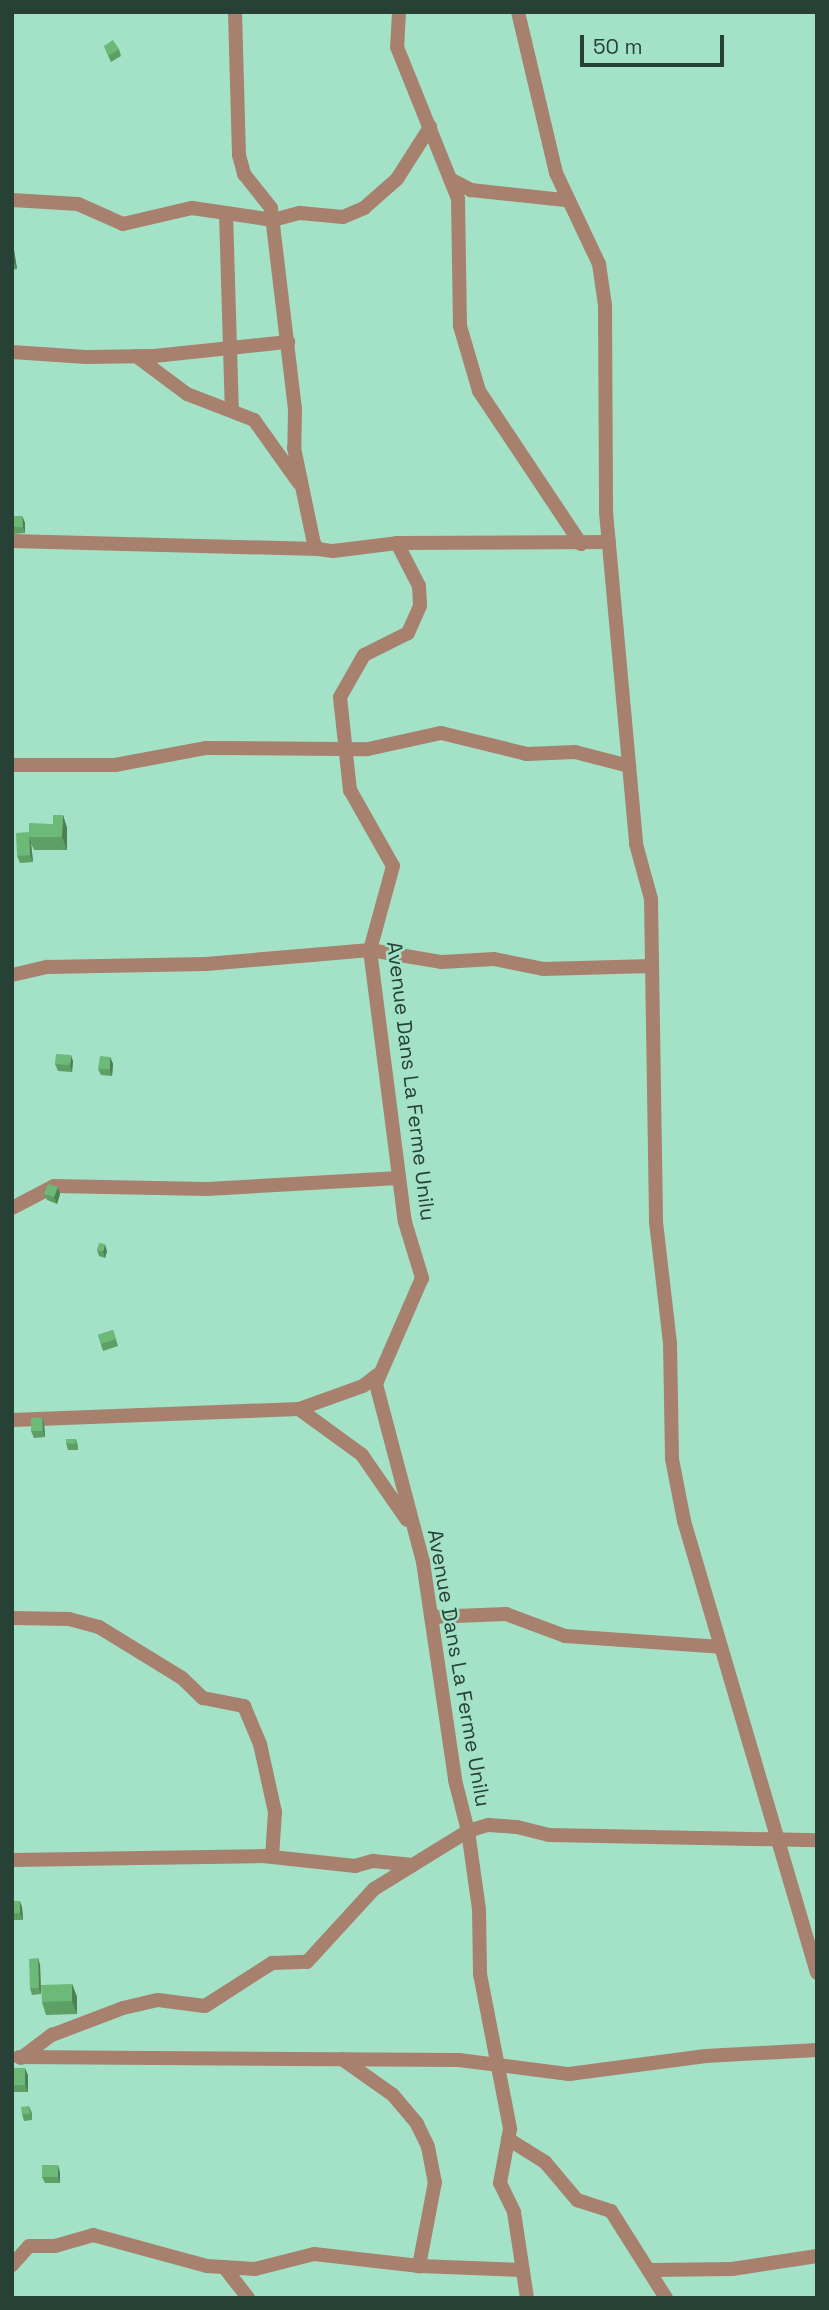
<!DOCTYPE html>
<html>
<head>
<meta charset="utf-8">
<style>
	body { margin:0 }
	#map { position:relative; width:829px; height:2310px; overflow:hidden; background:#a4e2c8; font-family:"Space Grotesk",sans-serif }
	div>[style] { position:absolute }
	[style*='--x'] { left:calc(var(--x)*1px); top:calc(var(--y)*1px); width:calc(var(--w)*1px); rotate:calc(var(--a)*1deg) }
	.street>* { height:14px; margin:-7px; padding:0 7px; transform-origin:7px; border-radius:7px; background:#a7816e }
	.wall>* { inset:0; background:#5e9f66 }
	.shaded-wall>* { inset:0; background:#4c8253 }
	.building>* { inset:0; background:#6db977 }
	span { translate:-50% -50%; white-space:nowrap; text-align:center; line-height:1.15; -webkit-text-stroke:5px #a4e2c8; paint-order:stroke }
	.street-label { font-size:21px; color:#274136 }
	.frame { position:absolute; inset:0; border:14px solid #274136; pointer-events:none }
	.scale { position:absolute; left:580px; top:35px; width:144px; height:32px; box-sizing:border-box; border:4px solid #274136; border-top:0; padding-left:9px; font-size:21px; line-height:24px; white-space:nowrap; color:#274136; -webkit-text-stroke:5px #a4e2c8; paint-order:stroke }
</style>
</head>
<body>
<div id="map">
	<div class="street">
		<div style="--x:235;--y:12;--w:143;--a:88.4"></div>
		<div style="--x:239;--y:155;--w:20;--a:75"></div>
		<div style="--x:244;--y:174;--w:43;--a:51.5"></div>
		<div style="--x:271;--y:208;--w:202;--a:83.2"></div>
		<div style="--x:295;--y:409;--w:39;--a:91"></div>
		<div style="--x:294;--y:448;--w:98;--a:78.2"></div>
		<div style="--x:314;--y:544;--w:6;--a:51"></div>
		<div style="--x:318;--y:549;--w:15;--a:8"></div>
		<div style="--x:333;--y:551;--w:64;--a:-7.1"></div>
		<div style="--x:397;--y:543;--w:48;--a:62.9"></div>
		<div style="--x:419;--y:586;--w:20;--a:87"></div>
		<div style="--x:420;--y:606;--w:30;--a:114"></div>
		<div style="--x:408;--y:633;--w:49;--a:153.4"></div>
		<div style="--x:364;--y:655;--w:48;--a:119.7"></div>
		<div style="--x:340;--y:697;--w:94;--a:83.9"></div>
		<div style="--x:350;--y:790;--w:87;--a:60.5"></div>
		<div style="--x:393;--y:866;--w:87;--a:105.3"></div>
		<div style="--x:370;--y:950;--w:274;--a:82.7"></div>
		<div style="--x:405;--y:1222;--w:59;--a:73.1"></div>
		<div style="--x:422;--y:1278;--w:116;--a:113.5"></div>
		<div style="--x:376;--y:1384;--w:184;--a:75.2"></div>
		<div style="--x:423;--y:1562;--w:220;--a:81.6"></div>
		<div style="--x:455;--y:1780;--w:53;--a:75.7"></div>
		<div style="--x:468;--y:1831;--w:79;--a:82"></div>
		<div style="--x:479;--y:1909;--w:65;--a:89.1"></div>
		<div style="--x:480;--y:1974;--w:158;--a:79"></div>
		<div style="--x:510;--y:2129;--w:55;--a:100.5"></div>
		<div style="--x:500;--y:2183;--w:32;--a:64"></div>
		<div style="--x:514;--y:2212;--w:87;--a:81.4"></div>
		<div style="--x:399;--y:12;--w:35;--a:93"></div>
		<div style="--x:397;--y:47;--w:164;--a:68.1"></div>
		<div style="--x:458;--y:199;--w:127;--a:89.1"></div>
		<div style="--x:460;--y:326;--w:68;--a:73.7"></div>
		<div style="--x:479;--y:391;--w:184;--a:56.3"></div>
		<div style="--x:518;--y:12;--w:165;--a:76.7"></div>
		<div style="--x:556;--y:173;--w:101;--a:64.7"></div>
		<div style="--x:599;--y:264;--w:41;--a:81.7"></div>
		<div style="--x:605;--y:305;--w:207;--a:89.7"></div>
		<div style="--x:606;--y:512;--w:333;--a:84.8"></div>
		<div style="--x:636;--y:844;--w:57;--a:74.7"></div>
		<div style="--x:651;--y:899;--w:323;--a:89.1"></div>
		<div style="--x:656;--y:1222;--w:122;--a:83.4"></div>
		<div style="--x:670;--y:1343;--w:116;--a:89"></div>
		<div style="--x:672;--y:1459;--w:63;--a:79"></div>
		<div style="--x:684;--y:1521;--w:471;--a:73.6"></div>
		<div style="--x:450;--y:179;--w:24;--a:28"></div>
		<div style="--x:471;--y:190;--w:95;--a:6.1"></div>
		<div style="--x:12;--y:200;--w:66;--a:3.5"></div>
		<div style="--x:78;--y:204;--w:49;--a:24"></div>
		<div style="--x:123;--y:224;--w:71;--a:-13.1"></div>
		<div style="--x:192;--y:208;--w:82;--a:8.4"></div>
		<div style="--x:273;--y:220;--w:28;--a:-15"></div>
		<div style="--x:300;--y:213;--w:43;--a:5.3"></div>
		<div style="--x:343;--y:217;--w:23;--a:-23"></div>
		<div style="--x:364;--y:208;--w:44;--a:-41.3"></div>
		<div style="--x:397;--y:179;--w:62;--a:-57.6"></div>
		<div style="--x:226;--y:213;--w:197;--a:88.3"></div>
		<div style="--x:12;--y:352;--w:74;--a:3.9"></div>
		<div style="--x:86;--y:357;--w:68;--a:-0.8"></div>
		<div style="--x:154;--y:356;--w:135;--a:-6"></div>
		<div style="--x:136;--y:356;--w:64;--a:36.7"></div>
		<div style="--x:187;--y:394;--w:72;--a:21.2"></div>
		<div style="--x:254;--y:420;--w:77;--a:54.5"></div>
		<div style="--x:12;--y:541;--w:306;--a:1.5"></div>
		<div style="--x:397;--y:543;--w:212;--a:-0.3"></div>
		<div style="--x:12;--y:765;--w:103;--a:0"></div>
		<div style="--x:115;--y:765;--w:93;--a:-10.6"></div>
		<div style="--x:206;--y:748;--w:162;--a:0.4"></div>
		<div style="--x:368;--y:749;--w:75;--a:-12.4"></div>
		<div style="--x:441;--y:733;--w:89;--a:13.7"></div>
		<div style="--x:527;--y:754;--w:48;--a:-2.4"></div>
		<div style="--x:575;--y:752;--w:56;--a:14.5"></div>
		<div style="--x:12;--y:975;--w:37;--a:-13"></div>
		<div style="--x:48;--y:967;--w:158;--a:-1.1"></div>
		<div style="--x:206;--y:964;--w:165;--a:-4.9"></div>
		<div style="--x:370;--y:950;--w:73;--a:9.5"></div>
		<div style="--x:442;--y:962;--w:52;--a:-3.3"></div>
		<div style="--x:494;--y:959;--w:50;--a:11.5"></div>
		<div style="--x:543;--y:969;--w:109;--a:-1.6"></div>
		<div style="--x:12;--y:1208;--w:47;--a:-27.6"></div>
		<div style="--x:54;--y:1186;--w:153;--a:1.1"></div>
		<div style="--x:207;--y:1189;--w:192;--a:-3.3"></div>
		<div style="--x:299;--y:1409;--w:68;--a:-19.8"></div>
		<div style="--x:363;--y:1386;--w:18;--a:-38"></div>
		<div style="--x:12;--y:1420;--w:287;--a:-2.2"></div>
		<div style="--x:299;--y:1409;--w:78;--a:36.1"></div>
		<div style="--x:362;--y:1455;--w:79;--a:55.3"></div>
		<div style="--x:431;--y:1617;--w:75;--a:-2.3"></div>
		<div style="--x:506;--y:1614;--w:63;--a:20.4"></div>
		<div style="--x:565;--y:1636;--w:156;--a:4"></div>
		<div style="--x:12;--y:1618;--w:57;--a:1"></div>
		<div style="--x:69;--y:1619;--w:31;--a:15"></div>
		<div style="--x:99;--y:1627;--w:97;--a:31.6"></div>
		<div style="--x:182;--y:1678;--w:29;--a:44"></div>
		<div style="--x:203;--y:1698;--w:42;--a:11"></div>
		<div style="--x:244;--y:1706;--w:41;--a:67.2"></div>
		<div style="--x:260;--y:1744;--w:70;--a:77.6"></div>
		<div style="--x:275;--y:1812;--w:45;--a:93.8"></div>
		<div style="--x:12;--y:1860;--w:251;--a:-0.9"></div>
		<div style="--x:263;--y:1856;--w:93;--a:6.2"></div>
		<div style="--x:355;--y:1866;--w:19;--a:-16"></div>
		<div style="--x:373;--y:1861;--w:40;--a:5.7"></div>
		<div style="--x:19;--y:2057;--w:440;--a:0.4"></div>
		<div style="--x:459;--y:2060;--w:111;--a:7.3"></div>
		<div style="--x:569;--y:2074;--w:138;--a:-7.5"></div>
		<div style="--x:706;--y:2056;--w:111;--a:-3.1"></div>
		<div style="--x:21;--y:2058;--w:39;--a:-37"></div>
		<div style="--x:52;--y:2035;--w:76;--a:-20.8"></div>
		<div style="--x:123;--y:2008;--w:36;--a:-13"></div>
		<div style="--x:158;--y:2000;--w:47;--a:7.3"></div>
		<div style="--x:205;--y:2006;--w:80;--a:-32.7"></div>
		<div style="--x:272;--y:1963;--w:35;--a:-2"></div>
		<div style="--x:307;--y:1962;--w:99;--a:-47.5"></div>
		<div style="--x:374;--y:1889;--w:110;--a:-31.7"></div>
		<div style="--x:468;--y:1831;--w:21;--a:-17"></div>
		<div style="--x:488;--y:1825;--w:29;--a:4"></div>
		<div style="--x:517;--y:1827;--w:33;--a:14"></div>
		<div style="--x:549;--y:1835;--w:268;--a:1.1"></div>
		<div style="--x:342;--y:2059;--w:62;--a:35.2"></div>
		<div style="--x:393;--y:2095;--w:38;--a:50"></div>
		<div style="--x:417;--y:2124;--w:25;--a:64"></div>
		<div style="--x:428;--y:2147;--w:36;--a:79"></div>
		<div style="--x:435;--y:2182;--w:86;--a:100.8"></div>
		<div style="--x:508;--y:2139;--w:44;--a:31.9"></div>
		<div style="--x:545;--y:2162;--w:50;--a:49.9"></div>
		<div style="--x:577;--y:2200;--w:36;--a:18"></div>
		<div style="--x:611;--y:2211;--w:103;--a:57.7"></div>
		<div style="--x:12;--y:2265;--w:25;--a:-48"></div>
		<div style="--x:29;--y:2246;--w:26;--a:0"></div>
		<div style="--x:55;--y:2246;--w:40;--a:-16"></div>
		<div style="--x:93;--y:2235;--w:118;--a:15.2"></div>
		<div style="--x:207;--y:2266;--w:48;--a:3.6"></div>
		<div style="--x:255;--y:2269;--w:61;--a:-14.3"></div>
		<div style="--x:314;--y:2254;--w:106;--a:6.5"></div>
		<div style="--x:419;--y:2266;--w:104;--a:2.2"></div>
		<div style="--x:224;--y:2267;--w:39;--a:52"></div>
		<div style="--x:651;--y:2270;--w:81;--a:-0.7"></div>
		<div style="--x:732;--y:2269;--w:86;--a:-8.7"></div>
	</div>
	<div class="wall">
		<div style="clip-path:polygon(104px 46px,119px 49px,121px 56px,111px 62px)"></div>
		<div style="clip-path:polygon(12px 244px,14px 250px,17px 269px,12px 270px)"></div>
		<div style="clip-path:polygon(12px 516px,22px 516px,25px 523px,25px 533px,14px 534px,12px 528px)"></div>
		<div style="clip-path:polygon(63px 815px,67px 828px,67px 850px,34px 850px,31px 843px,33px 862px,20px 863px,17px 856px,29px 832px,53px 824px)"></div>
		<div style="clip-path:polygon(110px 1057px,113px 1064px,112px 1076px,101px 1075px,98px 1069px)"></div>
		<div style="clip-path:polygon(73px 1061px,72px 1072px,58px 1071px,55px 1064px)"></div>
		<div style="clip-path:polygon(58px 1187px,60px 1194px,57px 1204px,47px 1200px,44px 1194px)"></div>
		<div style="clip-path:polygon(97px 1250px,107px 1251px,105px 1258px,99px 1256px)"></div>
		<div style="clip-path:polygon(113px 1330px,118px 1346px,103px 1351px,98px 1335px)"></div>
		<div style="clip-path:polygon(42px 1417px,44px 1424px,45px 1437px,34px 1438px,31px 1431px)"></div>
		<div style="clip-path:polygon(76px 1439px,78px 1446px,78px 1450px,68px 1450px,66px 1443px)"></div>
		<div style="clip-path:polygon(12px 1901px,22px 1907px,23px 1920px,12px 1920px)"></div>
		<div style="clip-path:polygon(38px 1958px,40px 1965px,41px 1994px,32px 1995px,30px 1988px)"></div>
		<div style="clip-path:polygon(72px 1984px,77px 1997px,77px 2014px,46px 2015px,42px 2002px)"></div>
		<div style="clip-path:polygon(12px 2068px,28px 2075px,28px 2092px,12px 2092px)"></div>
		<div style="clip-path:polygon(29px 2106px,32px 2113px,32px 2120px,24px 2121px,22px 2114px)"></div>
		<div style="clip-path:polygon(60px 2172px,60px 2183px,45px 2183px,42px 2177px)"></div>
	</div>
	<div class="shaded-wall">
		<div style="clip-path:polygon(12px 244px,14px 250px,17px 269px,14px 263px)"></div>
		<div style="clip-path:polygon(22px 516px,25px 523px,25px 533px,23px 527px)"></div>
		<div style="clip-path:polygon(63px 815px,67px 828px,67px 850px,62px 837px)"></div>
		<div style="clip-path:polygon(29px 837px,31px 843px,33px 862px,30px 855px)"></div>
		<div style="clip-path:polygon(71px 1055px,73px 1061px,72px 1072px,70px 1065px)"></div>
		<div style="clip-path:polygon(110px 1057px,113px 1064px,112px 1076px,110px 1069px)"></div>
		<div style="clip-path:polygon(58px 1187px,60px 1194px,57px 1204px,54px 1197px)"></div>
		<div style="clip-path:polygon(105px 1244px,107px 1251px,105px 1258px,103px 1251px)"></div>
		<div style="clip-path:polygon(42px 1417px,44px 1424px,45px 1437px,43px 1431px)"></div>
		<div style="clip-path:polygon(20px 1901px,22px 1907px,23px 1920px,20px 1913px)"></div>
		<div style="clip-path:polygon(38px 1958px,40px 1965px,41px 1994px,39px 1988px)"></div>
		<div style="clip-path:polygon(72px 1984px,77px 1997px,77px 2014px,72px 2001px)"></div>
		<div style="clip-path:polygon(25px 2068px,28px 2075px,28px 2092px,25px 2085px)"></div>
		<div style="clip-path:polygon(58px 2165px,60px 2172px,60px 2183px,58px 2177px)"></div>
	</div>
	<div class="building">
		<div style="clip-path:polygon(113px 40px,119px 49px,109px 55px,104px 46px)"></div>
		<div style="clip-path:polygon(12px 246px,14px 263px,12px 263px)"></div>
		<div style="clip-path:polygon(12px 516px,22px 516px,23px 527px,12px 527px)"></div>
		<div style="clip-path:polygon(53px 815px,63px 815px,62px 837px,29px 837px,29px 823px,53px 824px)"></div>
		<div style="clip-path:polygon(29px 832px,30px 855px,17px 856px,16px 833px)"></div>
		<div style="clip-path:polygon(56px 1054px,71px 1055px,70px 1065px,55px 1064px)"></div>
		<div style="clip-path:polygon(100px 1056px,110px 1057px,110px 1069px,98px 1069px)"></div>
		<div style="clip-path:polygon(48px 1184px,58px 1187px,54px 1197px,44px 1194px)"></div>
		<div style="clip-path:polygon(99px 1243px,105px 1244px,103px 1251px,97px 1250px)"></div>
		<div style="clip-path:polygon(113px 1330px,116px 1339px,101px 1344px,98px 1335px)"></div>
		<div style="clip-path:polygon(42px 1417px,43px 1431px,31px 1431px,31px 1418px)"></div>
		<div style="clip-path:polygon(66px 1439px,76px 1439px,75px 1444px,66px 1443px)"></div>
		<div style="clip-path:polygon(12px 1901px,20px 1901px,20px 1913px,12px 1913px)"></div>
		<div style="clip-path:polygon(38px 1958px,39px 1988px,30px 1988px,29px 1959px)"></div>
		<div style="clip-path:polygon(72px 1984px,72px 2001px,42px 2002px,41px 1985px)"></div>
		<div style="clip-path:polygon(12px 2068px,25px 2068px,25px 2085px,12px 2085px)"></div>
		<div style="clip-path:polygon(29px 2106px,29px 2114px,22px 2114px,21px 2107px)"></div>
		<div style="clip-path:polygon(42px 2165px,58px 2165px,58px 2177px,42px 2177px)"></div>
	</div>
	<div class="street-label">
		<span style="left:411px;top:1081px;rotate:83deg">Avenue Dans La Ferme Unilu</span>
		<span style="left:459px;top:1668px;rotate:80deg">Avenue Dans La Ferme Unilu</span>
	</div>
	<div class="frame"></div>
	<div class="scale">50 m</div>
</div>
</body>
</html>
